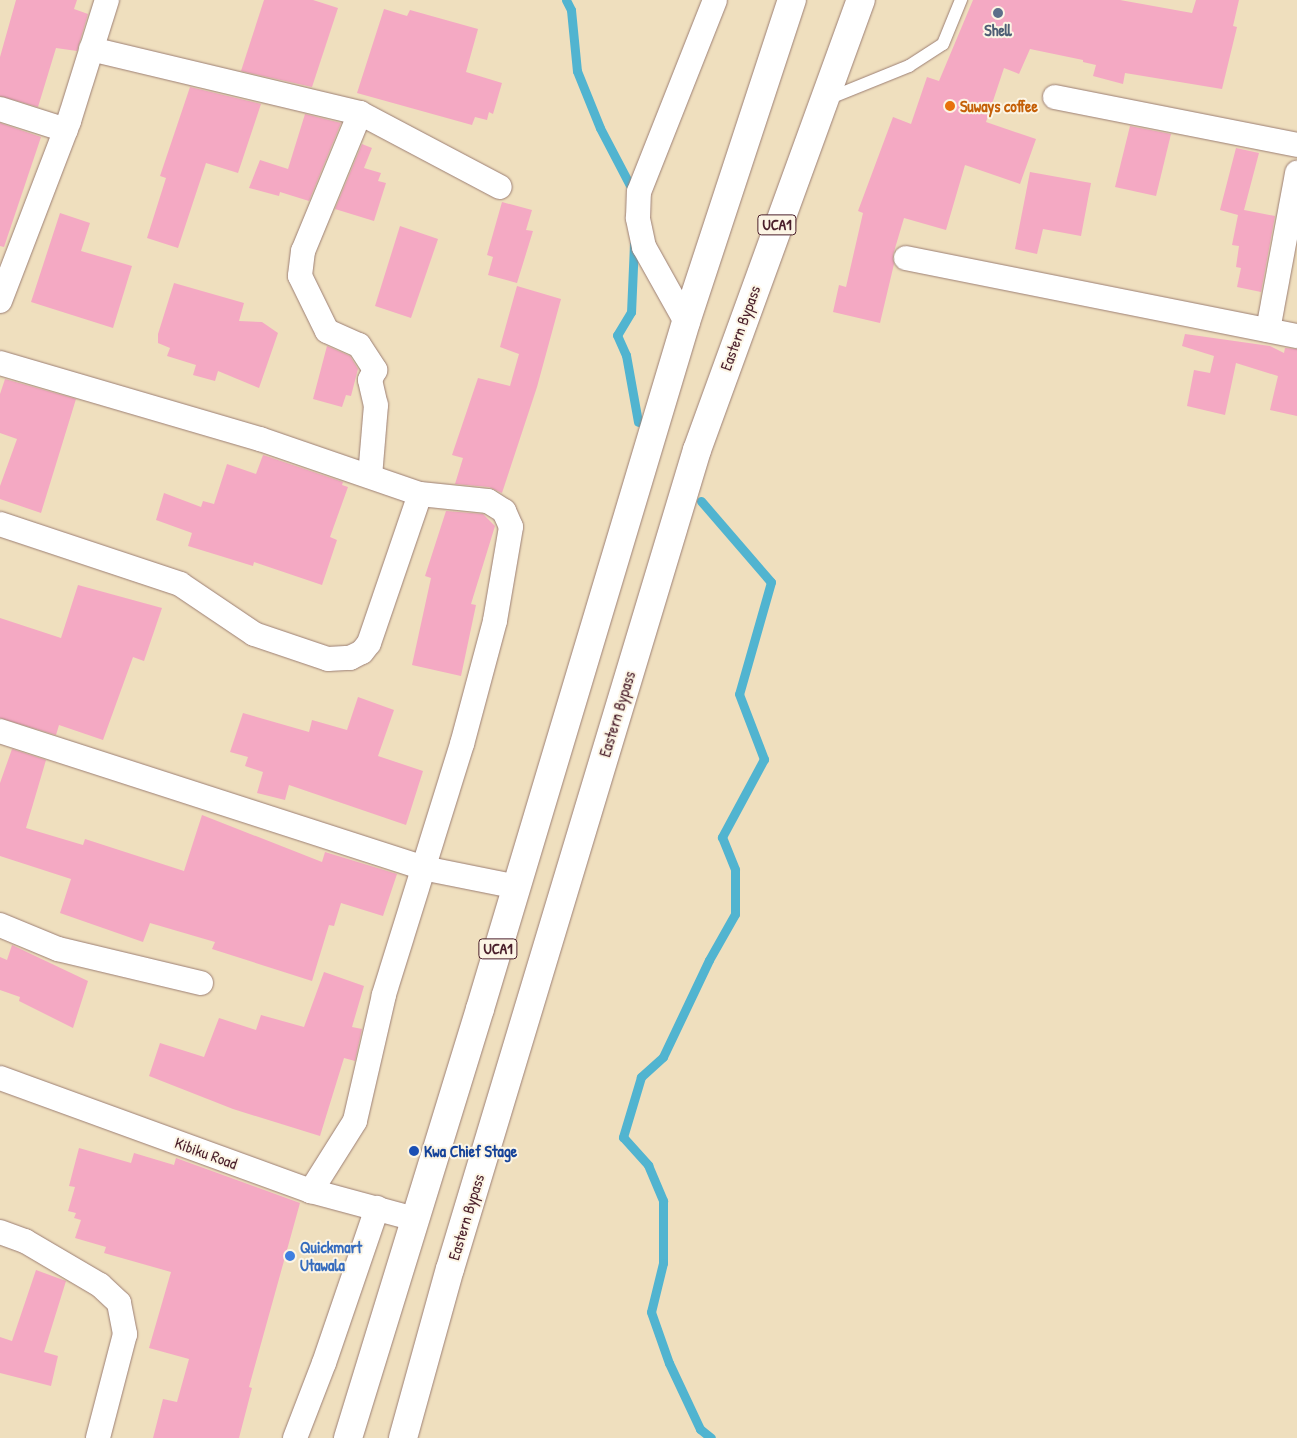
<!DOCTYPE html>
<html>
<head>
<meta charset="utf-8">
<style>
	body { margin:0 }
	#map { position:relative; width:1297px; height:1438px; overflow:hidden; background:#efdfbe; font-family:"Patrick Hand",sans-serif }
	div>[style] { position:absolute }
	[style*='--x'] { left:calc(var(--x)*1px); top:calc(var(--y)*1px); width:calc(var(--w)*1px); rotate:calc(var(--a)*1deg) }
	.stream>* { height:9px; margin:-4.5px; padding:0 4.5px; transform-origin:4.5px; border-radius:4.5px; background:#51b4d0 }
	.building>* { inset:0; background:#f4a9c3 }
	.roads { filter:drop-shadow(0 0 1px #9c7f74) drop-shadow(0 0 1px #9c7f74) }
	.lane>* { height:12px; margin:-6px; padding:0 6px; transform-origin:6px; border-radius:6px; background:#fff }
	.street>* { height:24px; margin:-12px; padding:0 12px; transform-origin:12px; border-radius:12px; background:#fff }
	.primary>* { height:28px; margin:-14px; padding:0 14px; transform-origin:14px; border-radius:14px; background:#fff }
	.dots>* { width:14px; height:14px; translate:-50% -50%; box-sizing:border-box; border:2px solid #fcf5e5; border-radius:50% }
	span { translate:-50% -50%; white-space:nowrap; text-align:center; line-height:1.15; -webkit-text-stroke:4px #fcf5e5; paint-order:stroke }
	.shield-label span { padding:1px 4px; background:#fcf5e5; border:1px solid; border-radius:4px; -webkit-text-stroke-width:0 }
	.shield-label { font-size:15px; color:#4a1f2b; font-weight:700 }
	.service-label { font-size:16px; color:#4e5e75; font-weight:700 }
	.food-label { font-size:16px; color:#c56008; font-weight:700 }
	.left { translate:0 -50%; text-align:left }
	.street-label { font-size:16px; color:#4a1f2b }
	.transit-label { font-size:16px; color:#164399; font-weight:700 }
	.shop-label { font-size:16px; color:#366cbe; font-weight:700 }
</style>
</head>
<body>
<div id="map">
	<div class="stream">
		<div style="--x:566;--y:0;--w:11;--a:63"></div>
		<div style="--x:571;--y:10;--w:61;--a:84.4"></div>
		<div style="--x:577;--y:71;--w:61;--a:68"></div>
		<div style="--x:600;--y:128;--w:73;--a:62.4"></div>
		<div style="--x:634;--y:244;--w:68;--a:92.5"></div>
		<div style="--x:631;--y:312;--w:27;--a:121"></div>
		<div style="--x:617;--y:335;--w:22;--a:66"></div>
		<div style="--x:626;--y:355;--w:68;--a:79.8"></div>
		<div style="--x:701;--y:501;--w:107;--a:49.2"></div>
		<div style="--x:771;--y:582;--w:116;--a:105.9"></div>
		<div style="--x:739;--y:694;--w:70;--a:69"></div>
		<div style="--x:764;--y:759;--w:89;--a:118.3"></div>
		<div style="--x:722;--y:837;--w:35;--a:68"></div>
		<div style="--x:735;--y:870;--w:44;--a:90"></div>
		<div style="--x:735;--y:914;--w:53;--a:119.5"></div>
		<div style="--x:709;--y:960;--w:107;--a:115.4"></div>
		<div style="--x:663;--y:1057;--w:30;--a:138"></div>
		<div style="--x:641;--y:1077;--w:63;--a:106.7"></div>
		<div style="--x:623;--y:1137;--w:38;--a:48"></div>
		<div style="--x:648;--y:1165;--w:39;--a:67"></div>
		<div style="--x:663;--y:1201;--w:62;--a:90"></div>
		<div style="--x:663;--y:1263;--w:50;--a:103.8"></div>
		<div style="--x:651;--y:1312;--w:54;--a:70.6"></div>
		<div style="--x:669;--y:1363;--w:73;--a:64.8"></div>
		<div style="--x:700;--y:1429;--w:14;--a:39"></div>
	</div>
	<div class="building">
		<div style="clip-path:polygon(16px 0,77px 0,74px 9px,88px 14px,77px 51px,56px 48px,38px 107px,0 96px,0 57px)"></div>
		<div style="clip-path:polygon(264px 0,313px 0,338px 8px,312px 87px,241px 71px)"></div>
		<div style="clip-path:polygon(973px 0,1120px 0,1192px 13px,1196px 0,1239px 0,1233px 26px,1237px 27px,1222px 89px,1125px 73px,1123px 84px,1093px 76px,1096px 65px,1083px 62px,1083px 60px,1030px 49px,1019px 74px,1004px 68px,986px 122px,1036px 139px,1020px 184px,965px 165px,946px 230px,904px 218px,893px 255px,894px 264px,880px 323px,833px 312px,839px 285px,846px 287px,863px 213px,858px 211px,893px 117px,911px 124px,927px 77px,939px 81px)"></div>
		<div style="clip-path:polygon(384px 9px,407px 16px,410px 10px,478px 29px,466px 72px,502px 83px,493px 114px,489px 112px,487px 120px,475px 117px,472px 125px,357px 93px)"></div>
		<div style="clip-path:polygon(190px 87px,261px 104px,238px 173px,206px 163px,178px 248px,147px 238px,166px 178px,160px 176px)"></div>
		<div style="clip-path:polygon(305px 114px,341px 123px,309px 201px,280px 192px,279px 196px,249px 188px,260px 160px,288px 169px)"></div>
		<div style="clip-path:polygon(0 123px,41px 137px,4px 247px,0 246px)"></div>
		<div style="clip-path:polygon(1130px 126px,1171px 134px,1156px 196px,1115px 187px)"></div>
		<div style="clip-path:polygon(362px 144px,372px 148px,364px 168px,381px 173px,378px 181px,386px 183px,374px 221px,335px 209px)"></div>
		<div style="clip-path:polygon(1236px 148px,1259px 153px,1244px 210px,1275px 216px,1261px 292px,1237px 287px,1241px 268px,1236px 267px,1239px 246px,1232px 245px,1238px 215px,1220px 210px)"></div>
		<div style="clip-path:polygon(1030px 172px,1091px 183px,1081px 236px,1043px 229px,1037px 254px,1015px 249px)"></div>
		<div style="clip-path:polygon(502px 202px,532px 210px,526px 230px,533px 231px,517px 283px,488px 275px,493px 257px,487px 255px)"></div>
		<div style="clip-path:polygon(60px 213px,90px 223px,81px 251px,132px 266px,113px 328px,31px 302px)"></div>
		<div style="clip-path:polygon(400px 226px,438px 239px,411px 318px,375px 306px)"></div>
		<div style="clip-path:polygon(174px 283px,244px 303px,239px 321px,262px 322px,278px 333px,259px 388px,218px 371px,215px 381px,193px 375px,196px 365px,167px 356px,170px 348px,158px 343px,158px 334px)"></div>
		<div style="clip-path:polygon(517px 286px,561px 299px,537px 387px,502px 493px,489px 487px,455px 484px,463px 458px,452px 455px,478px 378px,510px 386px,519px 354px,500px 347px)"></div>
		<div style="clip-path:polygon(1185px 334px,1270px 346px,1284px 353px,1285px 348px,1297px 349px,1297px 416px,1270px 410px,1278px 376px,1236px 363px,1225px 415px,1187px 406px,1194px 370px,1210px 373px,1214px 356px,1182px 346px)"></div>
		<div style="clip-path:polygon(327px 346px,350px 356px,358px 369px,351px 396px,346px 395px,342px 407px,313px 399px)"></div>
		<div style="clip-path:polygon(5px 379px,76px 399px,41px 513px,0 499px,0 486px,17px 439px,0 433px,0 394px)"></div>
		<div style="clip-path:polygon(263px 455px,343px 482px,342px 485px,348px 487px,330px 537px,337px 540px,322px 585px,254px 562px,253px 566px,188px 546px,192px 533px,156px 520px,164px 493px,201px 507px,203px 501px,214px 504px,227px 464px,256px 474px)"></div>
		<div style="clip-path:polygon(446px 511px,483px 514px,495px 526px,471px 604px,476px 605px,461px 676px,412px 665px,431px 578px,425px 576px)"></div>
		<div style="clip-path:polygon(78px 585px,162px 608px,144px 661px,133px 657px,103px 740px,59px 725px,56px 735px,0 718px,0 618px,61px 638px)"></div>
		<div style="clip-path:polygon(358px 697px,394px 710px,378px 756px,423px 771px,406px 825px,289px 785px,285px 800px,257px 793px,263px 772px,245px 766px,248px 757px,230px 752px,243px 713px,309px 732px,312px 720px,347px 730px)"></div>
		<div style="clip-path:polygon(12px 749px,46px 760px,26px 828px,83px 845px,85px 839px,184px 871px,202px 815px,322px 862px,325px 852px,397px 874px,383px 916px,341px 903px,334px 926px,329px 925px,312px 981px,212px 949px,215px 942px,150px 923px,143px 942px,60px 913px,71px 879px,0 856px,0 783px)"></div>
		<div style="clip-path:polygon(12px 945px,88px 981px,73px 1028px,19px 1001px,20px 997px,0 990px,0 957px,7px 960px)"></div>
		<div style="clip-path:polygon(324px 972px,364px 986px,352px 1027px,362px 1029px,355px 1061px,344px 1058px,320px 1136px,233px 1109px,149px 1076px,160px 1043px,204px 1057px,219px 1018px,256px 1030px,261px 1015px,304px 1027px)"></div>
		<div style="clip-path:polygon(79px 1148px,131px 1163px,134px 1153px,174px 1165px,176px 1158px,300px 1203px,249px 1387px,252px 1388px,239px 1438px,153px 1438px,163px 1399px,177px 1402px,189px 1359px,149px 1348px,171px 1272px,104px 1253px,106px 1247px,75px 1238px,81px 1220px,74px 1218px,76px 1213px,68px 1211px,75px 1187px,69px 1186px)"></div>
		<div style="clip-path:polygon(36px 1270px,66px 1281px,44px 1352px,58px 1356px,51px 1386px,0 1373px,0 1337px,12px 1341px)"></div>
	</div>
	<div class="roads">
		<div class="lane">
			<div style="--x:825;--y:100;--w:91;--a:-22"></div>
			<div style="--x:909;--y:66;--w:40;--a:-32.9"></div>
			<div style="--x:943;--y:44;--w:48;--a:-67.8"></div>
		</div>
		<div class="street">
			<div style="--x:91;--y:49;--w:277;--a:13.4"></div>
			<div style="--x:360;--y:113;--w:158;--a:27.9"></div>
			<div style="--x:1055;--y:97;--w:247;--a:11.2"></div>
			<div style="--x:0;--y:109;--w:69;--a:17.7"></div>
			<div style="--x:360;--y:113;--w:149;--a:112.4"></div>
			<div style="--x:303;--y:251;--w:25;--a:97"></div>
			<div style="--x:300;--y:276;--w:61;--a:63.9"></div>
			<div style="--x:327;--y:331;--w:35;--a:24"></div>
			<div style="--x:359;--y:345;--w:30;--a:57"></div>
			<div style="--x:375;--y:370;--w:11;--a:117"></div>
			<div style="--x:370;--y:380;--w:26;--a:77"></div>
			<div style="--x:376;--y:405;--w:71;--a:94.8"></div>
			<div style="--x:906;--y:258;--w:399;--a:11.3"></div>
			<div style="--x:0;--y:301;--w:193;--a:-69"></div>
			<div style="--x:69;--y:121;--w:127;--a:-72.6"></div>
			<div style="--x:686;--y:322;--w:86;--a:-119.2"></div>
			<div style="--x:644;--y:247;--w:30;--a:-102"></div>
			<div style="--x:638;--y:218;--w:26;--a:-88"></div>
			<div style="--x:639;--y:192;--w:206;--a:-68.4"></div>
			<div style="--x:1268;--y:330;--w:160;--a:-79.5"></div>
			<div style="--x:0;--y:363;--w:271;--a:16.3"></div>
			<div style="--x:260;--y:439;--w:169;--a:19"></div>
			<div style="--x:420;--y:494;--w:68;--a:5.9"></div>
			<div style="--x:488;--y:501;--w:19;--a:32"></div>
			<div style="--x:504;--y:511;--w:17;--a:66"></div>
			<div style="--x:511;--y:527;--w:95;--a:99.7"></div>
			<div style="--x:495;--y:621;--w:127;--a:105"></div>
			<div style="--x:462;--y:744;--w:263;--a:107.3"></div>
			<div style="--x:384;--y:995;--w:129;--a:103"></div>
			<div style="--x:355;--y:1121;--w:83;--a:122.2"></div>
			<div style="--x:0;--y:524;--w:190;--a:18.4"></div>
			<div style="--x:180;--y:584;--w:89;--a:34"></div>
			<div style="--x:254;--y:634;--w:78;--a:18.7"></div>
			<div style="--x:328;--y:659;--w:22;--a:-3"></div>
			<div style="--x:350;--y:658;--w:13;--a:-27"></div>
			<div style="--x:362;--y:652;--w:11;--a:-52"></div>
			<div style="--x:369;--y:643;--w:157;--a:-71.1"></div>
			<div style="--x:0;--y:731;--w:445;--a:17.9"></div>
			<div style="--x:423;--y:868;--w:96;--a:11.4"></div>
			<div style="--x:0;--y:925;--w:63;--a:22.5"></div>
			<div style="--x:58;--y:949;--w:147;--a:13.4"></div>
			<div style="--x:0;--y:1078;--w:331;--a:20"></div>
			<div style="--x:311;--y:1191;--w:108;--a:15.1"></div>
			<div style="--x:0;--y:1232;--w:27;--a:20"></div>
			<div style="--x:25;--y:1241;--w:87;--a:30.4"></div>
			<div style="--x:100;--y:1285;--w:26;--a:43"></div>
			<div style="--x:119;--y:1303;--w:32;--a:79"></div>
			<div style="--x:125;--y:1334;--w:107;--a:104.6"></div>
			<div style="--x:295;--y:1438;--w:80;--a:-68.9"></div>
			<div style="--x:324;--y:1363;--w:164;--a:-71.1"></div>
		</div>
		<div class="primary">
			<div style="--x:348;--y:1438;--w:449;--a:-72.9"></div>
			<div style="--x:480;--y:1009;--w:717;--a:-73.31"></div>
			<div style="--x:686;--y:322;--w:339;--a:-71.8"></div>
			<div style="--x:403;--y:1438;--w:175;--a:-74.5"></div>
			<div style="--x:450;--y:1269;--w:855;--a:-73.22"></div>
			<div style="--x:697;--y:450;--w:479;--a:-70"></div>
		</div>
	</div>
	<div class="dots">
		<div style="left:998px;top:13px;background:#5c6f8a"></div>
		<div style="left:950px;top:106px;background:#e8710a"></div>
		<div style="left:414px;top:1151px;background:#1a4fb4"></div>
		<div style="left:290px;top:1256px;background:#3f7fe0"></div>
	</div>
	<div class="shield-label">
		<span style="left:777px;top:225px">UCA1</span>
		<span style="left:498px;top:949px">UCA1</span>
	</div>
	<div class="service-label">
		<span style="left:998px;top:30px">Shell</span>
	</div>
	<div class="food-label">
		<span class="left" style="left:960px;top:106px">Suways coffee</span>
	</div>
	<div class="street-label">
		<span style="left:740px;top:328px;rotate:-70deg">Eastern Bypass</span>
		<span style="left:617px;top:714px;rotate:-73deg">Eastern Bypass</span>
		<span style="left:206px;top:1153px;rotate:20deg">Kibiku Road</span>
		<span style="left:466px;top:1217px;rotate:-73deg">Eastern Bypass</span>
	</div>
	<div class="transit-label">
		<span class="left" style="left:424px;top:1151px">Kwa Chief Stage</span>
	</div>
	<div class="shop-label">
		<span class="left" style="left:300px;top:1256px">Quickmart<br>Utawala</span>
	</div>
</div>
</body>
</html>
